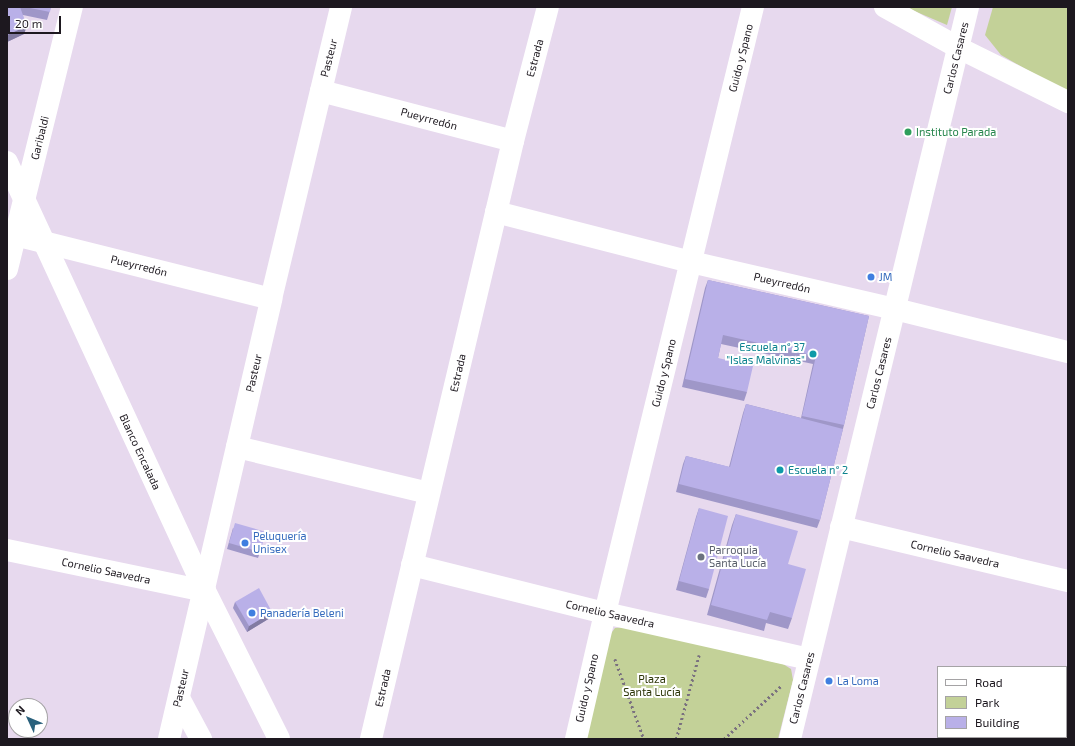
<!DOCTYPE html>
<html>
<head>
<meta charset="utf-8">
<style>
	body { margin:0 }
	#map { position:relative; width:1075px; height:746px; overflow:hidden; background:#e7d9ee; font-family:"Exo 2",sans-serif }
	div>[style] { position:absolute }
	[style*='--x'] { left:calc(var(--x)*1px); top:calc(var(--y)*1px); width:calc(var(--w)*1px); rotate:calc(var(--a)*1deg) }
	.green>* { inset:0; background:#c3d198 }
	.path>* { height:2.5px; margin-top:-1.25px; transform-origin:0; background:repeating-linear-gradient(90deg,#7a717f 0 2px,transparent 0 5px) }
	.minor>* { height:22px; margin:-11px; padding:0 11px; transform-origin:11px; border-radius:11px; background:#fff }
	.wall>* { inset:0; background:#9f97c8 }
	.shaded-wall>* { inset:0; background:#827ba2 }
	.building>* { inset:0; background:#b9b0e8 }
	.dots>* { width:11px; height:11px; translate:-50% -50%; box-sizing:border-box; border:2px solid #fff; border-radius:50% }
	span { translate:-50% -50%; white-space:nowrap; text-align:center; line-height:1.15; -webkit-text-stroke:4px #fff; paint-order:stroke }
	.street-label { font-size:11px; color:#1d181f }
	.leisure-label { font-size:11px; color:#27864d }
	.left { translate:0 -50%; text-align:left }
	.shop-label { font-size:11px; color:#366cbe }
	.culture-label { font-size:11px; color:#0d838f }
	.right { translate:-100% -50%; text-align:right }
	.worship-label { font-size:11px; color:#5b616d }
	.park-label { font-size:11px; color:#2d3508 }
	.frame { position:absolute; inset:0; border:8px solid #1d181f; pointer-events:none }
	.legend { position:absolute; left:937px; top:666px; width:130px; height:72px; box-sizing:border-box; background:#fff; border:1px solid #a5a3a5; margin:0; padding:5px 7px; list-style:none; font-size:12px; color:#1d181f }
	.legend li { display:flex; align-items:center; gap:8px; height:20px }
	.legend b { width:20px; border:1px solid #a5a3a5 }
	.north { position:absolute; left:8px; top:698px; width:40px; height:40px; box-sizing:border-box; background:#fff; border:1px solid #a5a3a5; border-radius:50%; rotate:314deg; font-size:11px; font-weight:700; line-height:16px; text-align:center; color:#1d181f }
	.north::after { content:''; display:block; margin:auto; width:14px; height:18px; background:#2a617c; clip-path:polygon(50% 0,100% 100%,50% 72%,0 100%) }
	.scale { position:absolute; left:8px; top:16px; width:53px; height:18px; box-sizing:border-box; border:2px solid #1d181f; border-top:0; padding-left:5px; font-size:12px; line-height:14px; white-space:nowrap; color:#1d181f; -webkit-text-stroke:3px #fff; paint-order:stroke }
</style>
</head>
<body>
<div id="map">
	<div class="green">
		<div style="clip-path:polygon(905px 7px,952px 7px,947px 25px)"></div>
		<div style="clip-path:polygon(993px 7px,1068px 7px,1068px 93px,1001px 55px,985px 35px)"></div>
		<div style="clip-path:polygon(626px 627px,783px 664px,791px 669px,793px 680px,778px 739px,586px 739px,609px 636px,615px 628px)"></div>
	</div>
	<div class="path">
		<div style="--x:615;--y:659;--w:85;--a:70.1"></div>
		<div style="--x:676;--y:739;--w:87;--a:-74.7"></div>
		<div style="--x:724;--y:739;--w:79;--a:-43"></div>
	</div>
	<div class="minor">
		<div style="--x:885;--y:7;--w:85;--a:29"></div>
		<div style="--x:959;--y:48;--w:122;--a:26.4"></div>
		<div style="--x:321;--y:91;--w:198;--a:14.6"></div>
		<div style="--x:7;--y:162;--w:472;--a:65.2"></div>
		<div style="--x:205;--y:591;--w:165;--a:63.4"></div>
		<div style="--x:496;--y:212;--w:201;--a:14.4"></div>
		<div style="--x:691;--y:262;--w:209;--a:13"></div>
		<div style="--x:895;--y:309;--w:178;--a:14"></div>
		<div style="--x:7;--y:233;--w:272;--a:14"></div>
		<div style="--x:7;--y:269;--w:270;--a:-76.1"></div>
		<div style="--x:237;--y:447;--w:197;--a:13.5"></div>
		<div style="--x:841;--y:527;--w:233;--a:13.4"></div>
		<div style="--x:7;--y:550;--w:202;--a:11.7"></div>
		<div style="--x:412;--y:565;--w:199;--a:14"></div>
		<div style="--x:605;--y:613;--w:209;--a:12.7"></div>
		<div style="--x:179;--y:698;--w:47;--a:61.8"></div>
		<div style="--x:169;--y:739;--w:452;--a:-76.9"></div>
		<div style="--x:271;--y:299;--w:300;--a:-76.5"></div>
		<div style="--x:371;--y:739;--w:615;--a:-76.64"></div>
		<div style="--x:513;--y:141;--w:138;--a:-75.4"></div>
		<div style="--x:576;--y:739;--w:129;--a:-77"></div>
		<div style="--x:605;--y:613;--w:624;--a:-76.28"></div>
		<div style="--x:790;--y:739;--w:753;--a:-76.33"></div>
	</div>
	<div class="wall">
		<div style="clip-path:polygon(7px 7px,51px 7px,47px 20px,23px 15px,24px 34px,7px 42px)"></div>
		<div style="clip-path:polygon(708px 280px,869px 316px,844px 425px,820px 520px,817px 528px,676px 492px,683px 464px,686px 456px,729px 467px,743px 413px,746px 404px,801px 418px,813px 364px,721px 344px,718px 358px,747px 392px,744px 401px,682px 387px,705px 288px)"></div>
		<div style="clip-path:polygon(699px 508px,709px 589px,706px 598px,676px 590px,696px 517px)"></div>
		<div style="clip-path:polygon(736px 514px,788px 564px,792px 618px,788px 629px,766px 623px,764px 631px,707px 615px,732px 525px)"></div>
		<div style="clip-path:polygon(233px 528px,260px 552px,258px 558px,227px 549px)"></div>
		<div style="clip-path:polygon(235px 602px,270px 618px,247px 632px,233px 608px)"></div>
	</div>
	<div class="shaded-wall">
		<div style="clip-path:polygon(27px 26px,24px 34px,7px 42px,7px 35px)"></div>
		<div style="clip-path:polygon(272px 612px,270px 618px,247px 632px,249px 626px)"></div>
	</div>
	<div class="building">
		<div style="clip-path:polygon(7px 7px,20px 7px,27px 26px,7px 35px)"></div>
		<div style="clip-path:polygon(25px 7px,51px 7px,50px 12px)"></div>
		<div style="clip-path:polygon(708px 280px,869px 316px,844px 425px,802px 416px,816px 356px,723px 335px,718px 358px,753px 366px,747px 392px,685px 379px)"></div>
		<div style="clip-path:polygon(746px 404px,843px 429px,820px 520px,679px 484px,686px 456px,730px 467px)"></div>
		<div style="clip-path:polygon(699px 508px,728px 516px,709px 589px,679px 581px)"></div>
		<div style="clip-path:polygon(736px 514px,798px 531px,788px 564px,806px 569px,792px 618px,770px 612px,767px 620px,711px 605px)"></div>
		<div style="clip-path:polygon(235px 523px,266px 532px,260px 552px,229px 543px)"></div>
		<div style="clip-path:polygon(259px 588px,272px 612px,249px 626px,235px 602px)"></div>
	</div>
	<div class="dots">
		<div style="left:908px;top:132px;background:#2e9e5b"></div>
		<div style="left:871px;top:277px;background:#3f7fe0"></div>
		<div style="left:813px;top:354px;background:#0f9aa8"></div>
		<div style="left:780px;top:470px;background:#0f9aa8"></div>
		<div style="left:245px;top:543px;background:#3f7fe0"></div>
		<div style="left:701px;top:557px;background:#6b7280"></div>
		<div style="left:252px;top:613px;background:#3f7fe0"></div>
		<div style="left:829px;top:681px;background:#3f7fe0"></div>
	</div>
	<div class="street-label">
		<span style="left:329px;top:58px;rotate:-76deg">Pasteur</span>
		<span style="left:535px;top:58px;rotate:-75deg">Estrada</span>
		<span style="left:741px;top:58px;rotate:-76deg">Guido y Spano</span>
		<span style="left:956px;top:58px;rotate:-76deg">Carlos Casares</span>
		<span style="left:429px;top:119px;rotate:15deg">Pueyrredón</span>
		<span style="left:40px;top:138px;rotate:-76deg">Garibaldi</span>
		<span style="left:139px;top:266px;rotate:14deg">Pueyrredón</span>
		<span style="left:782px;top:283px;rotate:13deg">Pueyrredón</span>
		<span style="left:254px;top:373px;rotate:-77deg">Pasteur</span>
		<span style="left:458px;top:373px;rotate:-77deg">Estrada</span>
		<span style="left:664px;top:373px;rotate:-76deg">Guido y Spano</span>
		<span style="left:879px;top:373px;rotate:-76deg">Carlos Casares</span>
		<span style="left:140px;top:452px;rotate:65deg">Blanco Encalada</span>
		<span style="left:955px;top:554px;rotate:13deg">Cornelio Saavedra</span>
		<span style="left:106px;top:571px;rotate:12deg">Cornelio Saavedra</span>
		<span style="left:610px;top:614px;rotate:13deg">Cornelio Saavedra</span>
		<span style="left:181px;top:688px;rotate:-77deg">Pasteur</span>
		<span style="left:383px;top:688px;rotate:-77deg">Estrada</span>
		<span style="left:587px;top:688px;rotate:-77deg">Guido y Spano</span>
		<span style="left:802px;top:688px;rotate:-76deg">Carlos Casares</span>
	</div>
	<div class="leisure-label">
		<span class="left" style="left:916px;top:132px">Instituto Parada</span>
	</div>
	<div class="shop-label">
		<span class="left" style="left:879px;top:277px">JM</span>
		<span class="left" style="left:253px;top:543px">Peluquería<br>Unisex</span>
		<span class="left" style="left:260px;top:613px">Panadería Beleni</span>
		<span class="left" style="left:837px;top:681px">La Loma</span>
	</div>
	<div class="culture-label">
		<span class="right" style="left:805px;top:354px">Escuela n° 37<br>"Islas Malvinas"</span>
		<span class="left" style="left:788px;top:470px">Escuela n° 2</span>
	</div>
	<div class="worship-label">
		<span class="left" style="left:709px;top:557px">Parroquia<br>Santa Lucía</span>
	</div>
	<div class="park-label">
		<span style="left:652px;top:686px">Plaza<br>Santa Lucía</span>
	</div>
	<div class="frame"></div>
	<ul class="legend">
	<li><b style="height:5px;background:#fff"></b>Road</li>
	<li><b style="height:11px;background:#c3d198"></b>Park</li>
	<li><b style="height:11px;background:#b9b0e8"></b>Building</li>
	</ul>
	<div class="north">N</div>
	<div class="scale">20 m</div>
</div>
</body>
</html>
